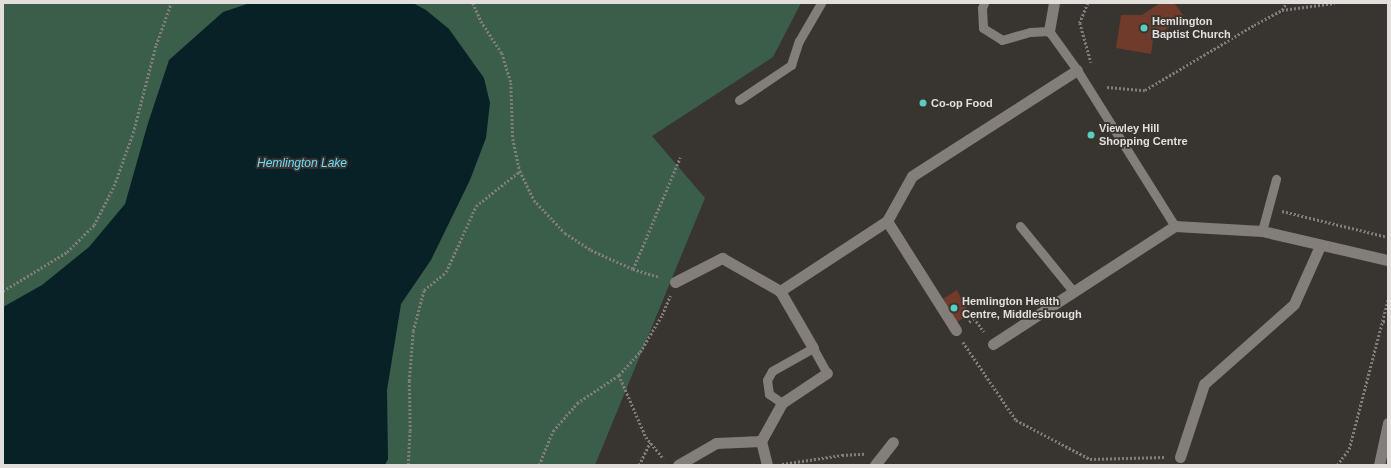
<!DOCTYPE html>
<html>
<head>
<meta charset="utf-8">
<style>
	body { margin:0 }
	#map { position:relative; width:1391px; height:468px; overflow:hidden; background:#383430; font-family:Helvetica,sans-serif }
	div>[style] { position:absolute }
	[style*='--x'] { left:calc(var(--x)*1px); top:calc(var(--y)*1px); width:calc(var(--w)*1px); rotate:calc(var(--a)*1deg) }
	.green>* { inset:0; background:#3b5e4a }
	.water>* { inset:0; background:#082127 }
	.building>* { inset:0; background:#713b2c }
	.path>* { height:2.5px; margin-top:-1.25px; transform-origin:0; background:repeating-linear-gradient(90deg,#817d7a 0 2px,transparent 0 4px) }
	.service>* { height:9px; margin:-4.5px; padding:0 4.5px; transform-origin:4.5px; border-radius:4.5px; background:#847e7a }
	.pedestrian>* { height:11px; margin:-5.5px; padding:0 5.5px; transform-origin:5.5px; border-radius:5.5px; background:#847e7a }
	.minor>* { height:11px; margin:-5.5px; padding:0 5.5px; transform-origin:5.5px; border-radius:5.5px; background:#847e7a }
	.tertiary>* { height:11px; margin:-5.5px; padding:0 5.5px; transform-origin:5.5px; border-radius:5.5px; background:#847e7a }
	.dots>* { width:11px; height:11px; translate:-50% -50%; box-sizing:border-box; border:2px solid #383430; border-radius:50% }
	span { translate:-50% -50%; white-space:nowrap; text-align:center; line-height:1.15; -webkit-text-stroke:3.5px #383430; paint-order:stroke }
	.poi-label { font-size:11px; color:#e1dedb; font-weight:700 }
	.left { translate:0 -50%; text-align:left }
	.water-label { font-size:12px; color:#6bdefb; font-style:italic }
	.frame { position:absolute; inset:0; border:4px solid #e1dedb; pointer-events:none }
</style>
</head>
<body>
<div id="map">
	<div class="green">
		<div style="clip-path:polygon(3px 3px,801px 3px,773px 57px,652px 136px,705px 198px,595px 465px,3px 465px)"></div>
	</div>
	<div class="water">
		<div style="clip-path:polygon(250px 3px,413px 3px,426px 10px,449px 29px,484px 78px,490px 103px,486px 138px,470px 180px,431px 260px,401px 304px,387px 390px,388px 459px,385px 465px,3px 465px,3px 307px,42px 285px,89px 247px,125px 204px,148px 123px,169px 60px,223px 12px)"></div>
	</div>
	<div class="building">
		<div style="clip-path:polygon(1160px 3px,1174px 3px,1184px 16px,1153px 39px,1151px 54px,1116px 48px,1121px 15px,1142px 15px)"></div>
		<div style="clip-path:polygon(957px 290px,969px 314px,953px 325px,938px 302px)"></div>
	</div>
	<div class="path">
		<div style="--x:473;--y:3;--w:20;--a:66"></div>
		<div style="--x:481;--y:21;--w:38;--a:57"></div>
		<div style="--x:502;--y:53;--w:31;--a:73"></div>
		<div style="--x:511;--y:83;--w:56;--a:88"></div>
		<div style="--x:513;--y:139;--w:33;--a:78"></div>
		<div style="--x:520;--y:171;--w:32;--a:64"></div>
		<div style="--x:534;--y:200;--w:45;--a:46.8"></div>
		<div style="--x:565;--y:233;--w:31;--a:33"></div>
		<div style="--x:591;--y:250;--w:46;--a:24.3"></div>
		<div style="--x:633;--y:269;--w:28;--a:17"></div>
		<div style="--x:1088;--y:3;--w:22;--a:112"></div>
		<div style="--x:1080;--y:23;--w:41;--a:74.2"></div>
		<div style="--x:1282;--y:10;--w:8;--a:-60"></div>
		<div style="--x:1107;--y:87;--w:38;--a:5"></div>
		<div style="--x:1145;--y:90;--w:127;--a:-30.8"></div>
		<div style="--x:1254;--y:25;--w:32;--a:-28"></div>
		<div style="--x:1282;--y:10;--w:53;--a:-7.5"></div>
		<div style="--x:1282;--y:211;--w:109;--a:13.8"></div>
		<div style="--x:633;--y:269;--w:121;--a:-67.1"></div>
		<div style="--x:3;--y:291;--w:75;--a:-31.4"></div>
		<div style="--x:67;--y:252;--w:38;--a:-45"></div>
		<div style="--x:94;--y:225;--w:44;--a:-62.9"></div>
		<div style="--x:114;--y:186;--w:56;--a:-70.3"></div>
		<div style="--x:133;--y:133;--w:91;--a:-75.4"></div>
		<div style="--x:156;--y:45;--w:45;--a:-70.3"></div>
		<div style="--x:1383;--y:321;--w:5;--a:11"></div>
		<div style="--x:969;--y:322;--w:6;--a:-39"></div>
		<div style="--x:974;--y:318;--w:17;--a:54"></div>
		<div style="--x:963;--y:342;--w:94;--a:55.8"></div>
		<div style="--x:1016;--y:420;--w:84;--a:27.8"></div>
		<div style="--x:1090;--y:459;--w:75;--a:-1.5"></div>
		<div style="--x:619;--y:375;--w:68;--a:66.5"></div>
		<div style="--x:646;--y:437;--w:28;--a:51"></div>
		<div style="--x:782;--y:464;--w:61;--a:-8.5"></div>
		<div style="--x:842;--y:455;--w:22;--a:-3"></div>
		<div style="--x:408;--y:465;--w:34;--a:-87"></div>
		<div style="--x:410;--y:431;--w:50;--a:-91.1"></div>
		<div style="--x:409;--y:381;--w:50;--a:-85.4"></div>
		<div style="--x:413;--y:331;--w:42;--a:-75"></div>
		<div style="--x:424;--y:290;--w:28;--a:-39"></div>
		<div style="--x:446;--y:272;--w:72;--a:-65.6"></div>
		<div style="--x:476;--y:206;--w:56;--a:-38.5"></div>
		<div style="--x:539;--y:465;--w:37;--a:-68"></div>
		<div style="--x:553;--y:431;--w:37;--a:-49"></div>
		<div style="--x:577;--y:403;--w:50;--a:-33.7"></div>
		<div style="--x:619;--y:375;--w:31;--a:-48"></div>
		<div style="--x:640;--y:352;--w:43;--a:-59.3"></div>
		<div style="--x:662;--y:315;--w:21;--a:-67"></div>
		<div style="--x:639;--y:465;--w:25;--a:-64"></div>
		<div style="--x:1337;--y:465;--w:20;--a:-53"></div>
		<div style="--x:1349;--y:449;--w:155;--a:-75.4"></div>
	</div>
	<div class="service">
		<div style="--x:984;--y:3;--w:5;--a:112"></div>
		<div style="--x:982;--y:8;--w:20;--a:87"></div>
		<div style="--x:983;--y:28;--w:22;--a:32"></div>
		<div style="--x:1002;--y:40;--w:29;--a:-16"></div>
		<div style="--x:1030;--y:32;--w:19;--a:-3"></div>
		<div style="--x:1049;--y:31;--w:48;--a:54.3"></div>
		<div style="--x:1077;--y:70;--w:184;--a:57.9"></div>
		<div style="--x:739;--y:100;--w:63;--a:-33.9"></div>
		<div style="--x:791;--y:65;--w:25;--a:-72"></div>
		<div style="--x:799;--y:41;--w:44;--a:-59.9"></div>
		<div style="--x:1020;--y:226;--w:84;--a:50.8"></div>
		<div style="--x:1262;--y:231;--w:54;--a:-74.9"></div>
		<div style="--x:782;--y:403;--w:16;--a:-145"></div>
		<div style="--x:769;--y:394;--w:14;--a:-98"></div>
		<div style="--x:767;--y:380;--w:10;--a:-61"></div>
		<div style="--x:772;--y:371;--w:47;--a:-29.3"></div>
		<div style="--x:813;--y:348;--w:29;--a:61"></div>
	</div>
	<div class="pedestrian">
		<div style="--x:887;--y:221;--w:51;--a:-60.9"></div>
		<div style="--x:912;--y:176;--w:196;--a:-32.7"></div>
		<div style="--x:675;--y:282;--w:53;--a:-27.1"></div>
		<div style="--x:722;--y:258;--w:67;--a:29.6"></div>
		<div style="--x:780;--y:291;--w:128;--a:-33.2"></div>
		<div style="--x:887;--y:221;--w:129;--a:57.7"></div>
		<div style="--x:780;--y:291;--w:66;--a:59.9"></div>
	</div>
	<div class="minor">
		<div style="--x:1049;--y:31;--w:28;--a:-80"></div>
		<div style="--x:993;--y:344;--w:217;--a:-33"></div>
		<div style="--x:1175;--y:226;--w:87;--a:3.3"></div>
		<div style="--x:1262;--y:231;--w:129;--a:13"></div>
		<div style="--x:1180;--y:457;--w:77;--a:-71.8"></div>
		<div style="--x:1204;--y:384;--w:120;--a:-41.6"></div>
		<div style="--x:1294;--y:304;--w:64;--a:-65.9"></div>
		<div style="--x:678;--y:465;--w:44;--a:-30.1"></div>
		<div style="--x:716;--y:443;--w:45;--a:-2.5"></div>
		<div style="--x:767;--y:465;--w:25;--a:-104"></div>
		<div style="--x:761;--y:441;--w:43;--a:-61.1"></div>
		<div style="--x:782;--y:403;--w:54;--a:-33.7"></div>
		<div style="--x:875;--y:465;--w:29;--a:-52"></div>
	</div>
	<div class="tertiary">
		<div style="--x:1379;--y:465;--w:43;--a:-77.9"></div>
	</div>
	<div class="dots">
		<div style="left:1144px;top:28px;background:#57cec1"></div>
		<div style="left:923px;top:103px;background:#57cec1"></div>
		<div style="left:1091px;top:135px;background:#57cec1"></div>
		<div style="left:954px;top:308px;background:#57cec1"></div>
	</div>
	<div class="poi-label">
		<span class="left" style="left:1152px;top:28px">Hemlington<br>Baptist Church</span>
		<span class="left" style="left:931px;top:103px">Co-op Food</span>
		<span class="left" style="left:1099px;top:135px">Viewley Hill<br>Shopping Centre</span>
		<span class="left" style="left:962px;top:308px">Hemlington Health<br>Centre, Middlesbrough</span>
	</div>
	<div class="water-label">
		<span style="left:302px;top:164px">Hemlington Lake</span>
	</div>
	<div class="frame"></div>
</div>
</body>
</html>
